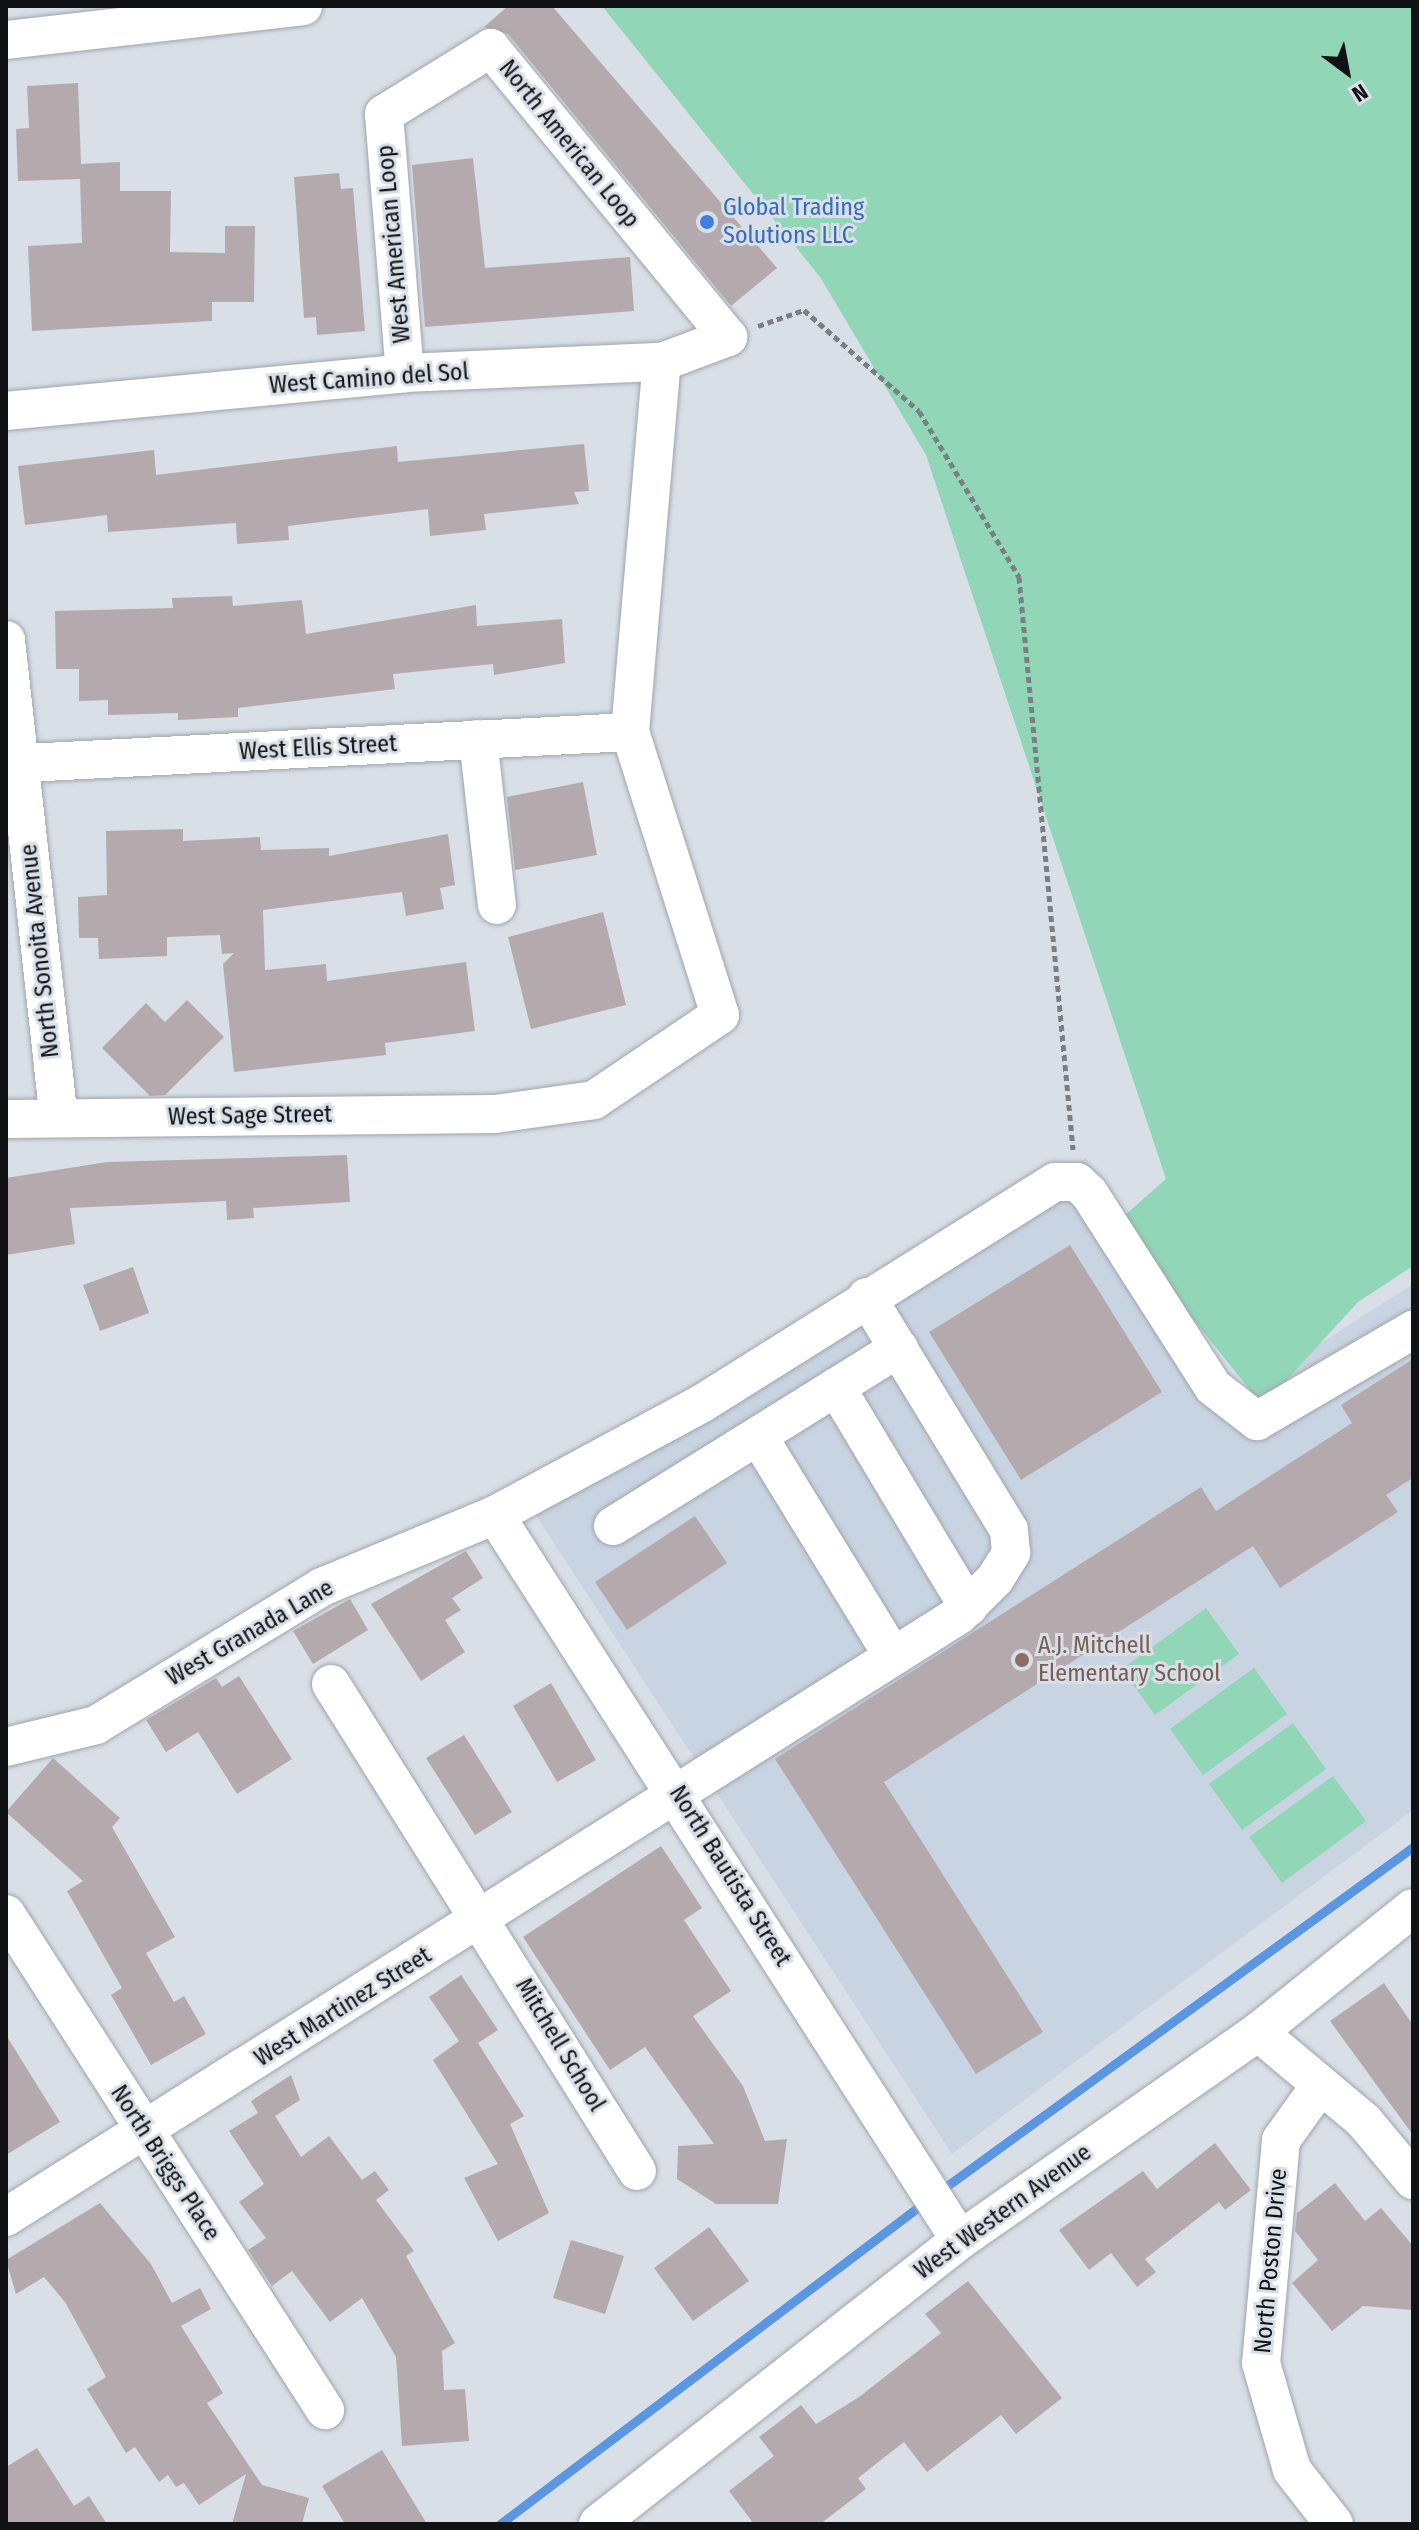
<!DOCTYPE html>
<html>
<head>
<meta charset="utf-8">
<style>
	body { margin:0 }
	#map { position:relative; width:1419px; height:2530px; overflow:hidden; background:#d9dfe7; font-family:"Fira Sans Condensed",sans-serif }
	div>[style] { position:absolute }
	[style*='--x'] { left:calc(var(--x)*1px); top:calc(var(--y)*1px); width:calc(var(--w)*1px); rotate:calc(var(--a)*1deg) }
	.built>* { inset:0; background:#c9d4e2 }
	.green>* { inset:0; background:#91d6b7 }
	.stream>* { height:9px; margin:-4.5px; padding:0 4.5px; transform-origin:4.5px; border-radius:4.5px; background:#5b96e2 }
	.building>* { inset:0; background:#b4aaae }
	.path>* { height:5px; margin-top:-2.5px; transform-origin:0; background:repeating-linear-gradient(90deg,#7b7f84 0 6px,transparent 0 10px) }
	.roads { filter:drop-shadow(0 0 2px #9fa5ad) drop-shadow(0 0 2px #9fa5ad) }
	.minor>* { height:38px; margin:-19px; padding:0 19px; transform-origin:19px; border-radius:19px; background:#fff }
	.dots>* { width:22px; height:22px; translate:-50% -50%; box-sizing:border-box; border:4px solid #d9dfe7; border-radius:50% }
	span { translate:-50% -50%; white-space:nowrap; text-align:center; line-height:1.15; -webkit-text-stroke:6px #d9dfe7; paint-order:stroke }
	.street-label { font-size:24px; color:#101215 }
	.shop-label { font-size:24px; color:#366cbe }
	.left { translate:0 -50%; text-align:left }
	.education-label { font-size:24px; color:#785e54 }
	.frame { position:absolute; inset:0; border:8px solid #101215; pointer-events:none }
	.north { position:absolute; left:1307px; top:32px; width:80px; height:80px; -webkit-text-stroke:6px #d9dfe7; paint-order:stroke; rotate:148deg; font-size:22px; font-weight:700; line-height:32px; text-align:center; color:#101215 }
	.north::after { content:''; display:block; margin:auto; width:28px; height:36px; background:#101215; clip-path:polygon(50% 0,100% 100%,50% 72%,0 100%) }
</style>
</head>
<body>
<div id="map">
	<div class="built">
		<div style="clip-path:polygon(1086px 1158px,1240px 1395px,1413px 1284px,1413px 1810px,952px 2154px,533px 1511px)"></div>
	</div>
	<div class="green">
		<div style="clip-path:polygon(602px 6px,1413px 6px,1413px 1266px,1358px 1302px,1263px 1406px,1116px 1223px,1166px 1179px,926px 455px,820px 277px)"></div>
		<div style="clip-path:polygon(1206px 1608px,1239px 1654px,1155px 1715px,1122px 1669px)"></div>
		<div style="clip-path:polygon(1254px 1668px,1287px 1714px,1203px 1775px,1170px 1729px)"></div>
		<div style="clip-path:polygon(1293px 1723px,1326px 1769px,1242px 1830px,1209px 1784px)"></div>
		<div style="clip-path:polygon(1333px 1776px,1366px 1821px,1282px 1883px,1249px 1837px)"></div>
	</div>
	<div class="stream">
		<div style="--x:940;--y:2191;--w:585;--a:-36.03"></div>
		<div style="--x:500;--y:2524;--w:533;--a:-37.15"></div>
	</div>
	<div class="building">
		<div style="clip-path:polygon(508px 6px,552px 6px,777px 268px,731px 306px,508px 34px,484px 27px)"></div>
		<div style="clip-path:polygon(78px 83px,81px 164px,120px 162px,120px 191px,171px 191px,170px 252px,225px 253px,225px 226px,255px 226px,254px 302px,212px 302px,212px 321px,32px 331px,28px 246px,82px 243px,80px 179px,18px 181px,16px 129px,29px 128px,27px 86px)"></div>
		<div style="clip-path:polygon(473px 158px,485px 268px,630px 257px,634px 311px,425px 327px,412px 165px)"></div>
		<div style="clip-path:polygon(339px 173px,341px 189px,353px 188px,365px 331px,317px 335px,316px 317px,304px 318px,294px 177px)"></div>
		<div style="clip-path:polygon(584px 444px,589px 491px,574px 492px,579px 504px,484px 514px,486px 530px,430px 536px,428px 509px,288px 526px,289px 540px,237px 544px,236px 523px,108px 532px,107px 515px,25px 525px,18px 466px,154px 450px,156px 475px,397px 446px,398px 462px)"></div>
		<div style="clip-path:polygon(232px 596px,233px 606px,302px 600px,306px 634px,476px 605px,477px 626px,562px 619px,565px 663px,494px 675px,493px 664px,393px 674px,395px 689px,238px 708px,238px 717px,178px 720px,178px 713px,108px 715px,108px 700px,79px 701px,79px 669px,56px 669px,55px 611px,173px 608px,172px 598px)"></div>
		<div style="clip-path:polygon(583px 782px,597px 855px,515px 870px,507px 797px)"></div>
		<div style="clip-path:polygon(183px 829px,183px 841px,260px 837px,261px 850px,329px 848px,329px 856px,448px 834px,455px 885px,440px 888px,444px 909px,406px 916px,402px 892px,263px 910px,265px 970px,326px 964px,327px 981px,466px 962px,475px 1031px,385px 1043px,386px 1055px,234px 1072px,223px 964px,234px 953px,222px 954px,220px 935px,167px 937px,167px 956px,99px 959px,98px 938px,79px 938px,78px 897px,107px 895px,106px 831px)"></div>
		<div style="clip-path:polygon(603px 912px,626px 1005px,531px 1029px,508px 937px)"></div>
		<div style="clip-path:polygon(187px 1000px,224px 1037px,165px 1095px,150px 1096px,102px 1048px,146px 1003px,165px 1022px)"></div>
		<div style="clip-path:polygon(347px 1155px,350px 1202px,253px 1208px,254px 1218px,227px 1220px,226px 1201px,70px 1208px,75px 1244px,6px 1255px,6px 1178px,107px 1162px)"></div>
		<div style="clip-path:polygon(1070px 1245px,1162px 1392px,1021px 1480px,929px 1332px)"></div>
		<div style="clip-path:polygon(133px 1267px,149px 1313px,100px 1331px,83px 1285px)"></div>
		<div style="clip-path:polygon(1413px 1359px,1413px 1478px,1386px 1495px,1398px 1512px,1280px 1588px,1253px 1546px,884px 1782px,1043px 2032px,976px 2074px,775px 1759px,1201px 1487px,1216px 1511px,1352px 1423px,1341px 1405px)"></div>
		<div style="clip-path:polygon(695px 1516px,727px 1563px,627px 1630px,595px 1582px)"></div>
		<div style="clip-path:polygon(466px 1551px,483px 1578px,452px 1598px,461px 1610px,445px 1620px,465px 1652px,421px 1681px,371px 1604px)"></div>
		<div style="clip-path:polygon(350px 1599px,368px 1630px,313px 1664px,293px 1631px)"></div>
		<div style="clip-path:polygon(239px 1676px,292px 1759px,237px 1794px,198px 1732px,166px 1752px,146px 1720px,216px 1678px,222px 1687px)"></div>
		<div style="clip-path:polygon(551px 1683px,596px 1760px,557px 1782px,513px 1706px)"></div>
		<div style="clip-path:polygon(464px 1735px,512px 1812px,475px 1835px,426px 1758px)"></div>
		<div style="clip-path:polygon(53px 1758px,120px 1818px,112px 1827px,175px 1937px,146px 1953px,174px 2002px,184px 1996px,206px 2034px,151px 2065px,111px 1995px,122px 1988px,67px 1891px,83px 1881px,6px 1812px)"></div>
		<div style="clip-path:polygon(661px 1846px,702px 1908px,684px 1920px,731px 1991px,693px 2016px,743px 2086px,765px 2141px,787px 2139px,778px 2204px,716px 2204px,677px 2179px,678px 2146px,714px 2144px,645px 2047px,610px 2070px,523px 1937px)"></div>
		<div style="clip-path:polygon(461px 1975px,498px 2030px,478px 2043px,524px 2116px,510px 2124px,549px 2213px,498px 2241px,464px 2178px,498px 2164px,433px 2060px,459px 2041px,429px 1997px)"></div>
		<div style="clip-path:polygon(1384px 1983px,1413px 2025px,1413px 2135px,1330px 2021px)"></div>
		<div style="clip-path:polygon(6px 2035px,60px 2122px,6px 2155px)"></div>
		<div style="clip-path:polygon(291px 2075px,300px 2100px,275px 2116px,301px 2157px,329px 2136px,362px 2180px,375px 2171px,389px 2190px,376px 2200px,414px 2251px,406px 2256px,455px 2343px,442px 2351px,444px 2390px,465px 2389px,469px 2441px,402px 2446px,396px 2357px,362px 2298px,330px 2322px,292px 2271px,272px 2286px,248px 2250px,266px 2238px,239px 2202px,264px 2184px,229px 2131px,258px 2113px,251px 2101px)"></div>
		<div style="clip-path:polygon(1215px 2143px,1251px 2190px,1225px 2210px,1219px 2202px,1145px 2259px,1156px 2272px,1137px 2287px,1111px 2253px,1089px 2270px,1059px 2230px,1143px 2171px,1157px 2189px)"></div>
		<div style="clip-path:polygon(1335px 2183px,1365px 2221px,1381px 2208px,1413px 2246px,1413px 2310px,1363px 2306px,1332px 2331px,1292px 2283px,1318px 2260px,1295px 2231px,1297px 2213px)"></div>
		<div style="clip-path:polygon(100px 2203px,151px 2264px,172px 2303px,200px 2288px,211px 2309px,181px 2326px,223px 2393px,207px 2403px,262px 2485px,309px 2498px,302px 2524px,232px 2524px,246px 2474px,199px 2505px,184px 2483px,176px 2487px,168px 2475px,159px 2482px,135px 2447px,126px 2453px,87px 2389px,106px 2377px,65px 2302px,44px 2277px,16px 2294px,6px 2260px)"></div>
		<div style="clip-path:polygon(709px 2227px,749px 2281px,693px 2321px,654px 2268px)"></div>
		<div style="clip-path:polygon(571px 2240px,624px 2256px,605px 2314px,553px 2298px)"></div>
		<div style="clip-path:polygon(968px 2281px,1062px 2398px,1016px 2434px,1001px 2415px,927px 2472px,904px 2442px,858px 2478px,866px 2489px,820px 2524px,754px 2524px,729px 2491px,774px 2456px,759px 2437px,801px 2405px,816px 2424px,859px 2397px,941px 2333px,925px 2314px)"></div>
		<div style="clip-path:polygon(37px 2448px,74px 2506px,89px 2496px,107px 2524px,6px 2524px,6px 2467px)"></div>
		<div style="clip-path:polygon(382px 2450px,427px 2524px,345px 2524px,322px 2486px)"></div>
	</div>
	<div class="path">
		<div style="--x:758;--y:326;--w:49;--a:-19.2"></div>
		<div style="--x:804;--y:310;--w:153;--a:41.3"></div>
		<div style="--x:919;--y:411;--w:194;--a:58.9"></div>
		<div style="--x:1019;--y:577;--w:575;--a:84.61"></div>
	</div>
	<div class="roads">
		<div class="minor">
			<div style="--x:6;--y:40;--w:299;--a:-6.5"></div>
			<div style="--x:6;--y:411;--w:401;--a:-5.4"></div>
			<div style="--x:405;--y:373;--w:257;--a:-2.5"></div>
			<div style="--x:662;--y:362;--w:71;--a:-20.7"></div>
			<div style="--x:728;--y:337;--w:374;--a:-129.4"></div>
			<div style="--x:491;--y:48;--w:126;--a:148.3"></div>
			<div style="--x:384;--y:114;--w:260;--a:85.4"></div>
			<div style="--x:6;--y:640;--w:481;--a:83.7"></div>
			<div style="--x:478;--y:739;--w:167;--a:83.5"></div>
			<div style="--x:6;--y:764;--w:625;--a:-2.94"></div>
			<div style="--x:6;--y:1119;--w:489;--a:-0.6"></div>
			<div style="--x:495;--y:1114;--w:100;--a:-8"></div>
			<div style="--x:594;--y:1100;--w:152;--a:-34"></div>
			<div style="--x:720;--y:1015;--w:297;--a:-107.6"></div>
			<div style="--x:630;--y:732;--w:371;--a:-85.1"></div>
			<div style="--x:836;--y:1387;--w:257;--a:59"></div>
			<div style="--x:758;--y:1436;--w:258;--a:58.5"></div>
			<div style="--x:495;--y:1515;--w:861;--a:57.32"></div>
			<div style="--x:613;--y:1526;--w:337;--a:-31.9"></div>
			<div style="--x:331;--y:1684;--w:575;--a:57.86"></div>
			<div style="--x:6;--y:1747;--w:93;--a:-13.7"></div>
			<div style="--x:96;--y:1725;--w:265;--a:-31.4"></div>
			<div style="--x:322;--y:1587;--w:187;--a:-22.6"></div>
			<div style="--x:495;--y:1515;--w:234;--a:-28.3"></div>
			<div style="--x:701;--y:1404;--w:418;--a:-32.1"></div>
			<div style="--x:1055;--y:1182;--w:22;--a:0"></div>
			<div style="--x:1077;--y:1182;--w:16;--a:43"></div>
			<div style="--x:1089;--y:1193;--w:230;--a:57.4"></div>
			<div style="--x:1213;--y:1387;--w:56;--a:37.7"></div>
			<div style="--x:1257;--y:1421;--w:181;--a:-30.3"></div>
			<div style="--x:6;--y:1914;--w:590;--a:57.25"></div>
			<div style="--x:1258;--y:2032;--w:138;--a:40"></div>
			<div style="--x:1364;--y:2121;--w:77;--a:50.3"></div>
			<div style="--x:1319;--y:2087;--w:65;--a:125.6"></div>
			<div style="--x:1281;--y:2140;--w:224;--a:95.1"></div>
			<div style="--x:1261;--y:2363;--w:111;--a:73.8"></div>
			<div style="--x:1292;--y:2470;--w:68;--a:52.1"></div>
			<div style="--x:6;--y:2217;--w:1127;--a:-32.28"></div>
			<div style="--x:959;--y:1615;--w:51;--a:-45"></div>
			<div style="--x:995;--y:1579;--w:31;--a:-58"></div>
			<div style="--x:1011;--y:1553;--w:23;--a:-95"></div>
			<div style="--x:1009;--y:1530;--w:273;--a:-121.4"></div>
			<div style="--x:598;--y:2524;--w:460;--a:-38.1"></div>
			<div style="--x:960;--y:2240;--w:363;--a:-34.9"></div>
			<div style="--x:1258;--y:2032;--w:198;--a:-38.7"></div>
		</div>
	</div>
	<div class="dots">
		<div style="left:707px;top:222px;background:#3f7fe0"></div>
		<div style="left:1022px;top:1660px;background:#8d6e63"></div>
	</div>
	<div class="street-label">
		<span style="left:569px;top:144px;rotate:51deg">North American Loop</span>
		<span style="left:394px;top:244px;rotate:-95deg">West American Loop</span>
		<span style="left:369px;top:379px;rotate:-4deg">West Camino del Sol</span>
		<span style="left:318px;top:748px;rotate:-3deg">West Ellis Street</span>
		<span style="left:40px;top:951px;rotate:-96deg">North Sonoita Avenue</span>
		<span style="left:250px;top:1116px;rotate:-1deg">West Sage Street</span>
		<span style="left:250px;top:1633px;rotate:-30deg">West Granada Lane</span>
		<span style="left:730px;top:1876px;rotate:58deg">North Bautista Street</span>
		<span style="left:343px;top:2007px;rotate:-32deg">West Martinez Street</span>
		<span style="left:560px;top:2045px;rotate:59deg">Mitchell School</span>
		<span style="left:165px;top:2163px;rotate:57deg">North Briggs Place</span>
		<span style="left:1003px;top:2212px;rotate:-36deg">West Western Avenue</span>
		<span style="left:1271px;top:2261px;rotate:-85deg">North Poston Drive</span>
	</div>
	<div class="shop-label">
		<span class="left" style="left:723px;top:222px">Global Trading<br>Solutions LLC</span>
	</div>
	<div class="education-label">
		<span class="left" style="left:1038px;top:1660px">A.J. Mitchell<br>Elementary School</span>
	</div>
	<div class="frame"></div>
	<div class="north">N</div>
</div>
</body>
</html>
